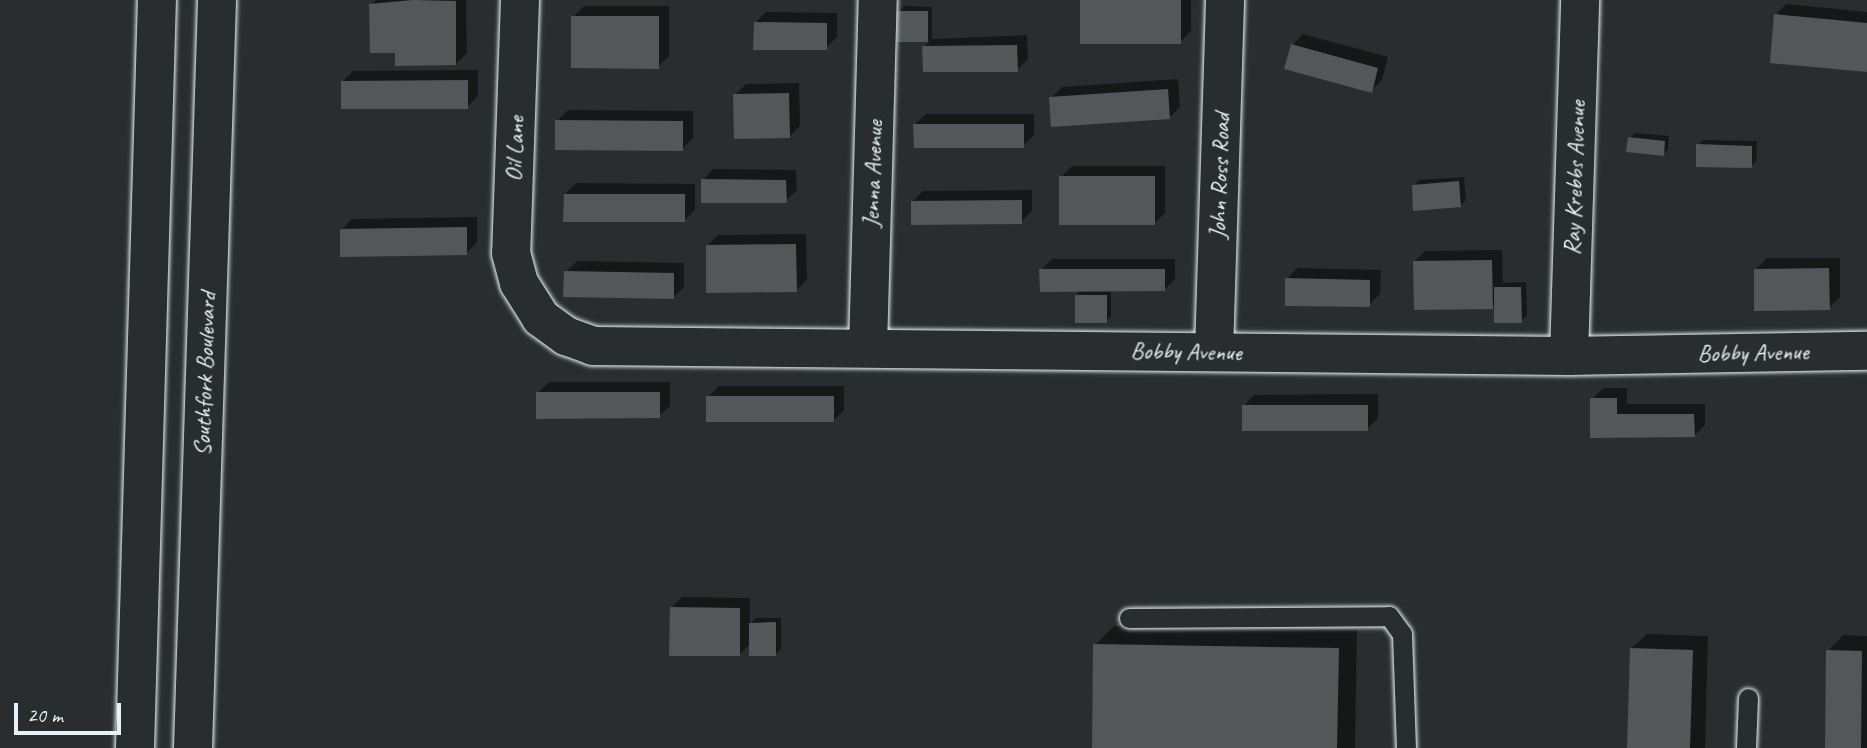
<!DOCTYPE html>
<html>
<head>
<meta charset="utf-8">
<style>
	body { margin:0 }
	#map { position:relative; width:1867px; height:748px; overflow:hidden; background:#2a2d2e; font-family:Caveat,sans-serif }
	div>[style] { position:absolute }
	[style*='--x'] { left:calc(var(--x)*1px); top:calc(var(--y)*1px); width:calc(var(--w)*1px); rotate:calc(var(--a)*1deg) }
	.shadow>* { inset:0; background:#0007 }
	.building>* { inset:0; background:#535759 }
	.roads { filter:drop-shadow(0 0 2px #e8f1f8) drop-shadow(0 0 2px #e8f1f8) }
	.lane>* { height:19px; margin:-9.5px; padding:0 9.5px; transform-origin:9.5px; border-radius:9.5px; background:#2a2d2e }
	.street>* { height:38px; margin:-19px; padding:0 19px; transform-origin:19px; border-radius:19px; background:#2a2d2e }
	span { translate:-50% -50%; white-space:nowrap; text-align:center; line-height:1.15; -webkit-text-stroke:5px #2a2d2e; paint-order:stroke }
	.street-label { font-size:24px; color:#e8f1f8 }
	.scale { position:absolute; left:14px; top:703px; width:107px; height:32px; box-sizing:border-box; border:4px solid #e8f1f8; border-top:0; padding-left:9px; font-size:21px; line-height:24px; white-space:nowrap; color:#e8f1f8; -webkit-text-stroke:5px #2a2d2e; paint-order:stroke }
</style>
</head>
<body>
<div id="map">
	<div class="shadow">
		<div style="clip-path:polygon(376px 0,466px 0,467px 53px,456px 64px,397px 51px,371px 5px)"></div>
		<div style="clip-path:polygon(1082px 0,1191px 0,1191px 31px,1180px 42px)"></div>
		<div style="clip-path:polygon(1786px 4px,1867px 12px,1867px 71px,1775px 15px)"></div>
		<div style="clip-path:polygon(584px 6px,669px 6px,669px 56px,658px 67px,573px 17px)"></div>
		<div style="clip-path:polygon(904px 6px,932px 7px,932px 39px,1027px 35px,1028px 59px,1017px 70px,924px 47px,930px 41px,898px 40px,899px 11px)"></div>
		<div style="clip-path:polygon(766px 12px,837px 13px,837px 37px,826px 48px,755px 23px)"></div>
		<div style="clip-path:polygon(1303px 34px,1388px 57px,1382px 80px,1371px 91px,1293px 45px)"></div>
		<div style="clip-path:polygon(478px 70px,478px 96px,467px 107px,342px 82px,353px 71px)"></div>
		<div style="clip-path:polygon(1178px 79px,1180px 107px,1169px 118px,1051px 98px,1062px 87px)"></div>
		<div style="clip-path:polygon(799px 83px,800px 126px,789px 137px,735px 95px,746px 84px)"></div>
		<div style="clip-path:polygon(568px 110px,693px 111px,693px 138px,682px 149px,557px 121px)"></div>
		<div style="clip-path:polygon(926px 114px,1034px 114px,1034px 135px,1023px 146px,915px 124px)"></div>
		<div style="clip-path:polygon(1635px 133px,1669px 136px,1668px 149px,1663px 154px,1630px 138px)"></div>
		<div style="clip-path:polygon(1703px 140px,1757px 141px,1756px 161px,1751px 166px,1698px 145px)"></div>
		<div style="clip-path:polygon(1072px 166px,1165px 166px,1165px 213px,1154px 224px,1061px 177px)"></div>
		<div style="clip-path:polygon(713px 169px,796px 170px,797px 190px,786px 201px,703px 180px)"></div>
		<div style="clip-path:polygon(1464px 177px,1466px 200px,1460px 206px,1413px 186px,1419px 180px)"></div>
		<div style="clip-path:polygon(576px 183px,695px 184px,695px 210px,684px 221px,565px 194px)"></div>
		<div style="clip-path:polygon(1032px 190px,1032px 211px,1021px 222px,912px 202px,923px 191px)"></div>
		<div style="clip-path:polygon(477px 217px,477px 242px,467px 253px,342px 229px,352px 219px)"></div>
		<div style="clip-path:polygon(806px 234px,807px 279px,797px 290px,707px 246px,718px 235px)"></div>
		<div style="clip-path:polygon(1502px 250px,1503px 283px,1526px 282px,1527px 316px,1521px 321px,1414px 262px,1425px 251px)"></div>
		<div style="clip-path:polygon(1767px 258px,1840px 258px,1840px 297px,1829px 308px,1756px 269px)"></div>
		<div style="clip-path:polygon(1052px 259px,1175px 259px,1175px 279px,1164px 290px,1111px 290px,1111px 316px,1106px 321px,1076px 295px,1082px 290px,1041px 270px)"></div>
		<div style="clip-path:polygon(577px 261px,684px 263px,684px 287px,673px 298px,566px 272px)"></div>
		<div style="clip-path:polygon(1297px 268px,1381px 270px,1380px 294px,1369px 305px,1287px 279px)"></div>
		<div style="clip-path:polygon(549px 382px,670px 382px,670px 406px,659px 416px,538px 393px)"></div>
		<div style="clip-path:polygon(719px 386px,844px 386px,844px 410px,833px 421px,708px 397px)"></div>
		<div style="clip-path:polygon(1603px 388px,1627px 388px,1627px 404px,1705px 404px,1705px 425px,1694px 436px,1592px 436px,1592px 399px)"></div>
		<div style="clip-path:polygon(1378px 394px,1378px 418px,1367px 429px,1244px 406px,1254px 395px)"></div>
		<div style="clip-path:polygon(682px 597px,750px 598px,750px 624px,756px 618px,781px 618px,781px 649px,776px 654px,751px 643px,739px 655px,671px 608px)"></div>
		<div style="clip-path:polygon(1114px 626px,1357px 630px,1355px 748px,1094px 748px,1095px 645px)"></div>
		<div style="clip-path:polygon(1647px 634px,1708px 636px,1705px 748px,1628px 748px,1631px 649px)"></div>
		<div style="clip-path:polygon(1843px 635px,1867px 636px,1867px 748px,1827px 748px,1828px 651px)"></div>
	</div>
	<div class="building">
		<div style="clip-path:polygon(413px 0,456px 1px,456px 65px,395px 66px,395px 53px,370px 53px,369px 4px)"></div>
		<div style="clip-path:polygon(1080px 0,1181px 0,1181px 44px,1080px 44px)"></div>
		<div style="clip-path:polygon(897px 11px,928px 11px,928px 42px,897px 42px)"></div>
		<div style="clip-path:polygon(1774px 14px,1867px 23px,1867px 72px,1770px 63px)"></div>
		<div style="clip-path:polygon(571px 16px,659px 16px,659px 69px,571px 68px)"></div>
		<div style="clip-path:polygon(754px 22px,827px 23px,827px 50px,753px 50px)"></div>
		<div style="clip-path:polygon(1291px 44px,1378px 68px,1372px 93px,1284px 69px)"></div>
		<div style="clip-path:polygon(1017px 45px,1018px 72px,923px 72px,922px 46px)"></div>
		<div style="clip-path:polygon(468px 80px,468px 109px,341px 109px,341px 81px)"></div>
		<div style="clip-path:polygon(1168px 89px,1170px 119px,1051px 127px,1049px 97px)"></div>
		<div style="clip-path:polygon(789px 93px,790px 138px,734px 139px,733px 94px)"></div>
		<div style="clip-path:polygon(555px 120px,683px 121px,683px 151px,555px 150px)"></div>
		<div style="clip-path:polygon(913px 124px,1024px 124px,1024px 148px,914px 148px)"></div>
		<div style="clip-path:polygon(1628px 137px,1665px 141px,1664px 156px,1626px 152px)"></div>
		<div style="clip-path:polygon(1696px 144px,1752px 146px,1752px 168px,1696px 167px)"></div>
		<div style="clip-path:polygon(1059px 176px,1155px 176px,1155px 225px,1059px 225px)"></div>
		<div style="clip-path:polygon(701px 179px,786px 180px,787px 203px,701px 203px)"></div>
		<div style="clip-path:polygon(1459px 181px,1461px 207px,1413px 211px,1412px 185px)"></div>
		<div style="clip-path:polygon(564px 194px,685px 194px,685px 222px,563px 222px)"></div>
		<div style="clip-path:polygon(1022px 200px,1022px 224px,911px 225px,911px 201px)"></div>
		<div style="clip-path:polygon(467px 227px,467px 255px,340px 257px,340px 229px)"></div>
		<div style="clip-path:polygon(796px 244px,797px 292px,706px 293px,706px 245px)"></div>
		<div style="clip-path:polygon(1492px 260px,1493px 309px,1414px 310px,1413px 261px)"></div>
		<div style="clip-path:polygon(1829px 268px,1830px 310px,1754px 311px,1754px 269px)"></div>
		<div style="clip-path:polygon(1039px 269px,1165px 269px,1165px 291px,1040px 292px)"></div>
		<div style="clip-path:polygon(564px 271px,674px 273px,674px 299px,563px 297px)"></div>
		<div style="clip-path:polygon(1285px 278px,1370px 280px,1370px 307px,1285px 306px)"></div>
		<div style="clip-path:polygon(1494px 287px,1521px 287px,1522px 323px,1494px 323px)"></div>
		<div style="clip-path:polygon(1075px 295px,1107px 295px,1107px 323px,1075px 323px)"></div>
		<div style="clip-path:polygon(536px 392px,660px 392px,660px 418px,536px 419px)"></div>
		<div style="clip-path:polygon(706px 396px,834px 396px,834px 422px,706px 422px)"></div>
		<div style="clip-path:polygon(1590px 398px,1617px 398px,1617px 414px,1694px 414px,1695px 437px,1590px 438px)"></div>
		<div style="clip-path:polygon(1242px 405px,1368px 405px,1368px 431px,1242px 431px)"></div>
		<div style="clip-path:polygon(670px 607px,740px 608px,740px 656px,669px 656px)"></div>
		<div style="clip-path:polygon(776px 622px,776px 656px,749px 656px,749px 623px)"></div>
		<div style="clip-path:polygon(1093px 644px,1339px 648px,1337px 748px,1092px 748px)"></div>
		<div style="clip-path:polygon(1630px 648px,1693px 650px,1690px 748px,1627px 748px)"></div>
		<div style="clip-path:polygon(1826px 650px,1862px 651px,1861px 748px,1825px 748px)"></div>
	</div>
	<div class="roads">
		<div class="lane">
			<div style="--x:1129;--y:618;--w:260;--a:-0.4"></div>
			<div style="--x:1389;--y:616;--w:22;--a:54"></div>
			<div style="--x:1402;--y:634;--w:114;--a:88"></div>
			<div style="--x:1746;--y:748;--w:50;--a:-87.7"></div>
		</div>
		<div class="street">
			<div style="--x:520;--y:0;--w:253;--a:92"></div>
			<div style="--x:511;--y:253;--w:31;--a:75"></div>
			<div style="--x:519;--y:283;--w:41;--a:57.8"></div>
			<div style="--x:541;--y:318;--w:31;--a:36"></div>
			<div style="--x:566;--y:336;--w:29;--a:20"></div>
			<div style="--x:593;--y:346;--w:976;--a:0.59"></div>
			<div style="--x:1569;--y:356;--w:298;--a:-1"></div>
			<div style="--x:868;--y:348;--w:348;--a:-88.4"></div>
			<div style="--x:1214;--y:352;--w:352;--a:-88.2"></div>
			<div style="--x:1569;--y:356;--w:356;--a:-88.2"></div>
			<div style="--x:135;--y:748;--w:748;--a:-88.32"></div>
			<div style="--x:193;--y:748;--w:748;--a:-88.16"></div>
		</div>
	</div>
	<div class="street-label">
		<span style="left:515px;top:149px;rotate:-88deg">Oil Lane</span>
		<span style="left:873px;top:174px;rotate:-88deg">Jenna Avenue</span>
		<span style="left:1220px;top:176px;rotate:-88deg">John Ross Road</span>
		<span style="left:1575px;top:178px;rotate:-88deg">Ray Krebbs Avenue</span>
		<span style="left:1186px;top:352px;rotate:1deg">Bobby Avenue</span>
		<span style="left:1753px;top:353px;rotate:-1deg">Bobby Avenue</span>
		<span style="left:205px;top:374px;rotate:-88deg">Southfork Boulevard</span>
	</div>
	<div class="scale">20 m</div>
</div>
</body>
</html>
